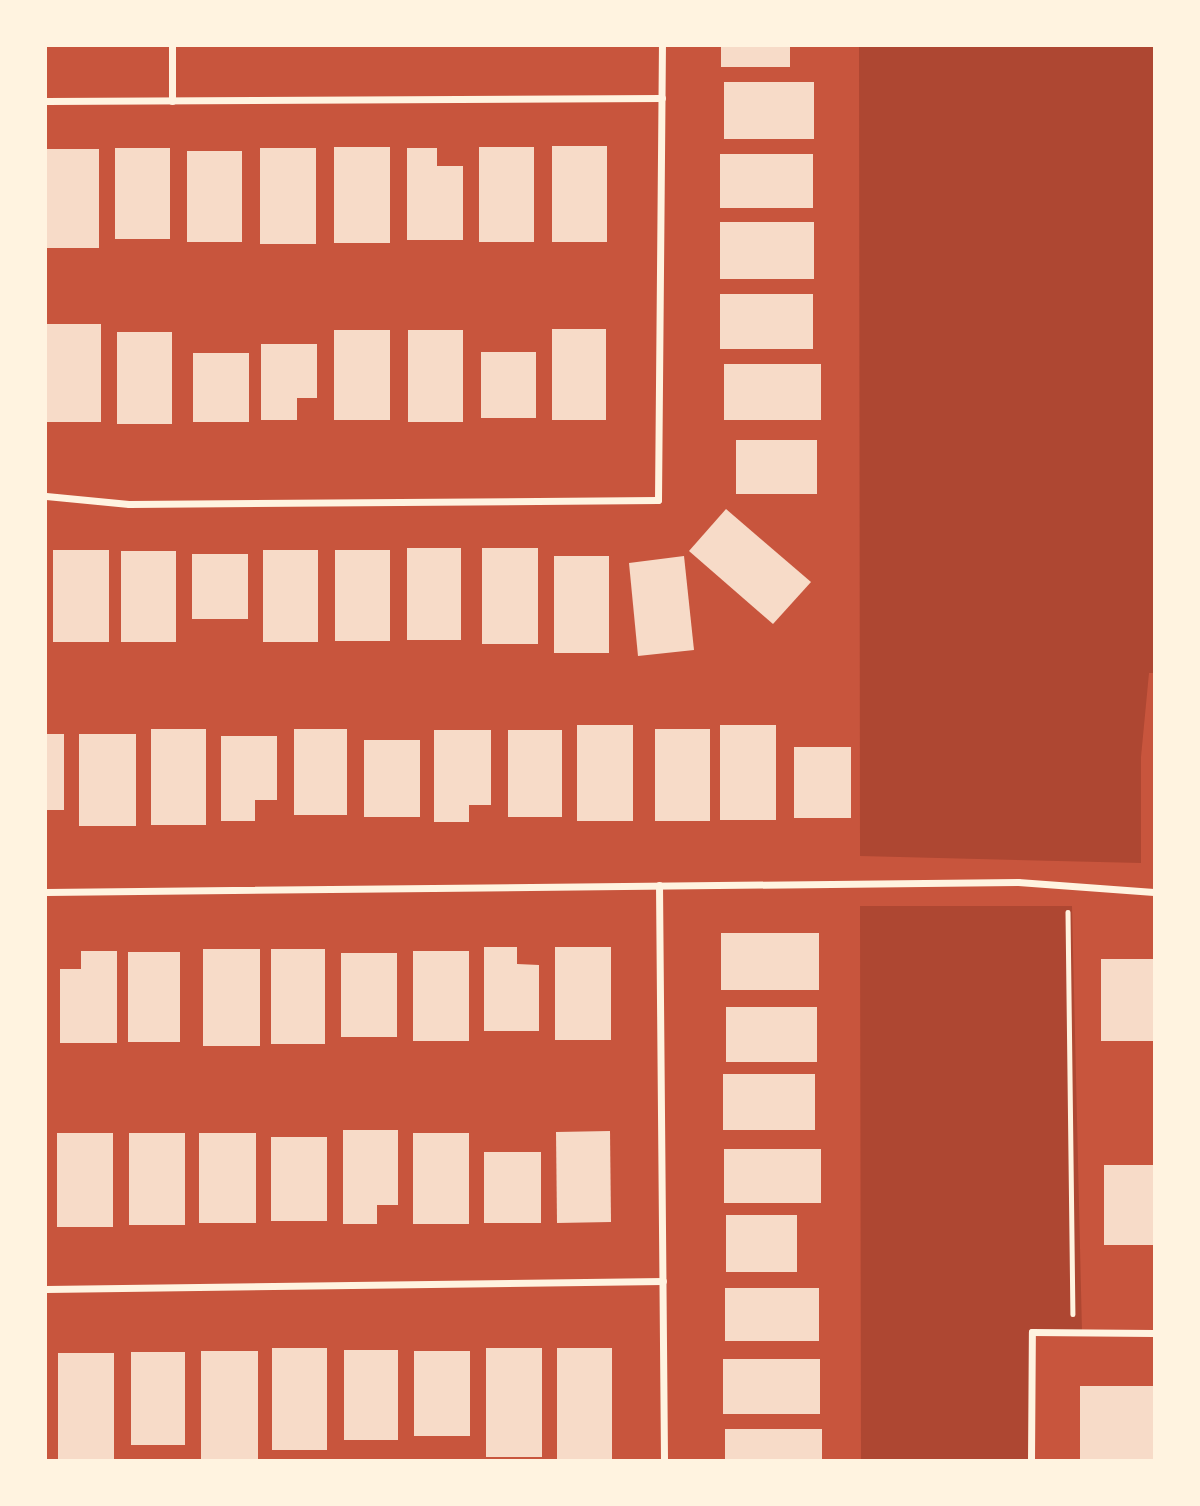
<!DOCTYPE html>
<html>
<head>
<meta charset="utf-8">
<style>
	body { margin:0 }
	#map { position:relative; width:1200px; height:1506px; overflow:hidden; background:#c8553d; font-family:Lora,serif }
	div>[style] { position:absolute }
	[style*='--x'] { left:calc(var(--x)*1px); top:calc(var(--y)*1px); width:calc(var(--w)*1px); rotate:calc(var(--a)*1deg) }
	.green>* { inset:0; background:#ae4732 }
	.building>* { inset:0; background:#f7dbc8 }
	.path>* { height:4.5px; margin:-2.25px; padding:0 2.25px; transform-origin:2.25px; border-radius:2.25px; background:#fff3e0 }
	.minor>* { height:7px; margin:-3.5px; padding:0 3.5px; transform-origin:3.5px; border-radius:3.5px; background:#fff3e0 }
	span { translate:-50% -50%; white-space:nowrap; text-align:center; line-height:1.15; -webkit-text-stroke:5px #fff3e0; paint-order:stroke }
	.frame { position:absolute; inset:0; border:47px solid #fff3e0; pointer-events:none }
</style>
</head>
<body>
<div id="map">
	<div class="green">
		<div style="clip-path:polygon(859px 46px,1154px 46px,1154px 673px,1149px 673px,1141px 757px,1141px 863px,860px 856px)"></div>
		<div style="clip-path:polygon(860px 906px,1072px 906px,1082px 1332px,1032px 1332px,1032px 1460px,861px 1460px)"></div>
	</div>
	<div class="building">
		<div style="clip-path:polygon(721px 46px,790px 46px,790px 67px,721px 67px)"></div>
		<div style="clip-path:polygon(724px 82px,814px 82px,814px 139px,724px 139px)"></div>
		<div style="clip-path:polygon(552px 146px,607px 146px,607px 242px,552px 242px)"></div>
		<div style="clip-path:polygon(334px 147px,390px 147px,390px 243px,334px 243px)"></div>
		<div style="clip-path:polygon(479px 147px,534px 147px,534px 242px,479px 242px)"></div>
		<div style="clip-path:polygon(115px 148px,170px 148px,170px 239px,115px 239px)"></div>
		<div style="clip-path:polygon(260px 148px,316px 148px,316px 244px,260px 244px)"></div>
		<div style="clip-path:polygon(407px 148px,437px 148px,437px 166px,463px 166px,463px 240px,407px 240px)"></div>
		<div style="clip-path:polygon(46px 149px,99px 149px,99px 248px,46px 248px)"></div>
		<div style="clip-path:polygon(187px 151px,242px 151px,242px 242px,187px 242px)"></div>
		<div style="clip-path:polygon(720px 154px,813px 154px,813px 208px,720px 208px)"></div>
		<div style="clip-path:polygon(720px 222px,814px 222px,814px 279px,720px 279px)"></div>
		<div style="clip-path:polygon(720px 294px,813px 294px,813px 349px,720px 349px)"></div>
		<div style="clip-path:polygon(46px 324px,101px 324px,101px 422px,46px 422px)"></div>
		<div style="clip-path:polygon(552px 329px,606px 329px,606px 420px,552px 420px)"></div>
		<div style="clip-path:polygon(334px 330px,390px 330px,390px 420px,334px 420px)"></div>
		<div style="clip-path:polygon(408px 330px,463px 330px,463px 422px,408px 422px)"></div>
		<div style="clip-path:polygon(117px 332px,172px 332px,172px 424px,117px 424px)"></div>
		<div style="clip-path:polygon(261px 344px,317px 344px,317px 398px,297px 398px,297px 420px,261px 420px)"></div>
		<div style="clip-path:polygon(481px 352px,536px 352px,536px 418px,481px 418px)"></div>
		<div style="clip-path:polygon(193px 353px,249px 353px,249px 422px,193px 422px)"></div>
		<div style="clip-path:polygon(724px 364px,821px 364px,821px 420px,724px 420px)"></div>
		<div style="clip-path:polygon(736px 440px,817px 440px,817px 494px,736px 494px)"></div>
		<div style="clip-path:polygon(726px 509px,811px 582px,773px 624px,689px 551px)"></div>
		<div style="clip-path:polygon(407px 548px,461px 548px,461px 640px,407px 640px)"></div>
		<div style="clip-path:polygon(482px 548px,538px 548px,538px 644px,482px 644px)"></div>
		<div style="clip-path:polygon(53px 550px,109px 550px,109px 642px,53px 642px)"></div>
		<div style="clip-path:polygon(263px 550px,318px 550px,318px 642px,263px 642px)"></div>
		<div style="clip-path:polygon(335px 550px,390px 550px,390px 641px,335px 641px)"></div>
		<div style="clip-path:polygon(121px 551px,176px 551px,176px 642px,121px 642px)"></div>
		<div style="clip-path:polygon(192px 554px,248px 554px,248px 619px,192px 619px)"></div>
		<div style="clip-path:polygon(554px 556px,609px 556px,609px 653px,554px 653px)"></div>
		<div style="clip-path:polygon(684px 556px,694px 650px,638px 656px,629px 563px)"></div>
		<div style="clip-path:polygon(577px 725px,633px 725px,633px 821px,577px 821px)"></div>
		<div style="clip-path:polygon(720px 725px,776px 725px,776px 820px,720px 820px)"></div>
		<div style="clip-path:polygon(151px 729px,206px 729px,206px 825px,151px 825px)"></div>
		<div style="clip-path:polygon(294px 729px,347px 729px,347px 815px,294px 815px)"></div>
		<div style="clip-path:polygon(655px 729px,710px 729px,710px 821px,655px 821px)"></div>
		<div style="clip-path:polygon(434px 730px,491px 730px,491px 805px,469px 805px,469px 822px,434px 822px)"></div>
		<div style="clip-path:polygon(508px 730px,562px 730px,562px 817px,508px 817px)"></div>
		<div style="clip-path:polygon(46px 734px,64px 734px,64px 810px,46px 810px)"></div>
		<div style="clip-path:polygon(79px 734px,136px 734px,136px 826px,79px 826px)"></div>
		<div style="clip-path:polygon(221px 736px,277px 736px,277px 800px,255px 800px,255px 821px,221px 821px)"></div>
		<div style="clip-path:polygon(364px 740px,420px 740px,420px 817px,364px 817px)"></div>
		<div style="clip-path:polygon(794px 747px,851px 747px,851px 818px,794px 818px)"></div>
		<div style="clip-path:polygon(721px 933px,819px 933px,819px 990px,721px 990px)"></div>
		<div style="clip-path:polygon(484px 947px,517px 947px,517px 964px,539px 965px,539px 1031px,484px 1031px)"></div>
		<div style="clip-path:polygon(555px 947px,611px 947px,611px 1040px,555px 1040px)"></div>
		<div style="clip-path:polygon(203px 949px,260px 949px,260px 1046px,203px 1046px)"></div>
		<div style="clip-path:polygon(271px 949px,325px 949px,325px 1044px,271px 1044px)"></div>
		<div style="clip-path:polygon(81px 951px,117px 951px,117px 1043px,60px 1043px,60px 969px,81px 969px)"></div>
		<div style="clip-path:polygon(413px 951px,469px 951px,469px 1041px,413px 1041px)"></div>
		<div style="clip-path:polygon(128px 952px,180px 952px,180px 1042px,128px 1042px)"></div>
		<div style="clip-path:polygon(341px 953px,397px 953px,397px 1037px,341px 1037px)"></div>
		<div style="clip-path:polygon(1101px 959px,1154px 959px,1154px 1041px,1101px 1041px)"></div>
		<div style="clip-path:polygon(726px 1007px,817px 1007px,817px 1062px,726px 1062px)"></div>
		<div style="clip-path:polygon(723px 1074px,815px 1074px,815px 1130px,723px 1130px)"></div>
		<div style="clip-path:polygon(343px 1130px,398px 1130px,398px 1205px,377px 1205px,377px 1224px,343px 1224px)"></div>
		<div style="clip-path:polygon(610px 1131px,611px 1222px,557px 1223px,556px 1132px)"></div>
		<div style="clip-path:polygon(57px 1133px,113px 1133px,113px 1227px,57px 1227px)"></div>
		<div style="clip-path:polygon(129px 1133px,185px 1133px,185px 1225px,129px 1225px)"></div>
		<div style="clip-path:polygon(199px 1133px,256px 1133px,256px 1223px,199px 1223px)"></div>
		<div style="clip-path:polygon(413px 1133px,469px 1133px,469px 1224px,413px 1224px)"></div>
		<div style="clip-path:polygon(271px 1137px,327px 1137px,327px 1221px,271px 1221px)"></div>
		<div style="clip-path:polygon(724px 1149px,821px 1149px,821px 1203px,724px 1203px)"></div>
		<div style="clip-path:polygon(484px 1152px,541px 1152px,541px 1223px,484px 1223px)"></div>
		<div style="clip-path:polygon(1104px 1165px,1154px 1165px,1154px 1245px,1104px 1245px)"></div>
		<div style="clip-path:polygon(726px 1215px,797px 1215px,797px 1272px,726px 1272px)"></div>
		<div style="clip-path:polygon(725px 1288px,819px 1288px,819px 1341px,725px 1341px)"></div>
		<div style="clip-path:polygon(272px 1348px,327px 1348px,327px 1450px,272px 1450px)"></div>
		<div style="clip-path:polygon(486px 1348px,542px 1348px,542px 1457px,486px 1457px)"></div>
		<div style="clip-path:polygon(557px 1348px,612px 1348px,612px 1460px,557px 1460px)"></div>
		<div style="clip-path:polygon(344px 1350px,398px 1350px,398px 1440px,344px 1440px)"></div>
		<div style="clip-path:polygon(201px 1351px,258px 1351px,258px 1460px,201px 1460px)"></div>
		<div style="clip-path:polygon(414px 1351px,470px 1351px,470px 1436px,414px 1436px)"></div>
		<div style="clip-path:polygon(131px 1352px,185px 1352px,185px 1445px,131px 1445px)"></div>
		<div style="clip-path:polygon(58px 1353px,114px 1353px,114px 1460px,58px 1460px)"></div>
		<div style="clip-path:polygon(723px 1359px,820px 1359px,820px 1414px,723px 1414px)"></div>
		<div style="clip-path:polygon(1080px 1386px,1154px 1386px,1154px 1460px,1080px 1460px)"></div>
		<div style="clip-path:polygon(725px 1429px,822px 1429px,822px 1460px,725px 1460px)"></div>
	</div>
	<div class="path">
		<div style="--x:1068;--y:912;--w:402;--a:89.3"></div>
	</div>
	<div class="minor">
		<div style="--x:172;--y:46;--w:55;--a:90"></div>
		<div style="--x:46;--y:101;--w:616;--a:-0.28"></div>
		<div style="--x:46;--y:496;--w:83;--a:5.5"></div>
		<div style="--x:129;--y:504;--w:529;--a:-0.43"></div>
		<div style="--x:658;--y:500;--w:454;--a:-89.5"></div>
		<div style="--x:659;--y:885;--w:575;--a:89.5"></div>
		<div style="--x:46;--y:892;--w:972;--a:-0.59"></div>
		<div style="--x:1018;--y:882;--w:136;--a:4.2"></div>
		<div style="--x:46;--y:1289;--w:617;--a:-0.74"></div>
		<div style="--x:1031;--y:1460;--w:128;--a:-89.6"></div>
		<div style="--x:1032;--y:1332;--w:122;--a:0.5"></div>
	</div>
	<div class="frame"></div>
</div>
</body>
</html>
